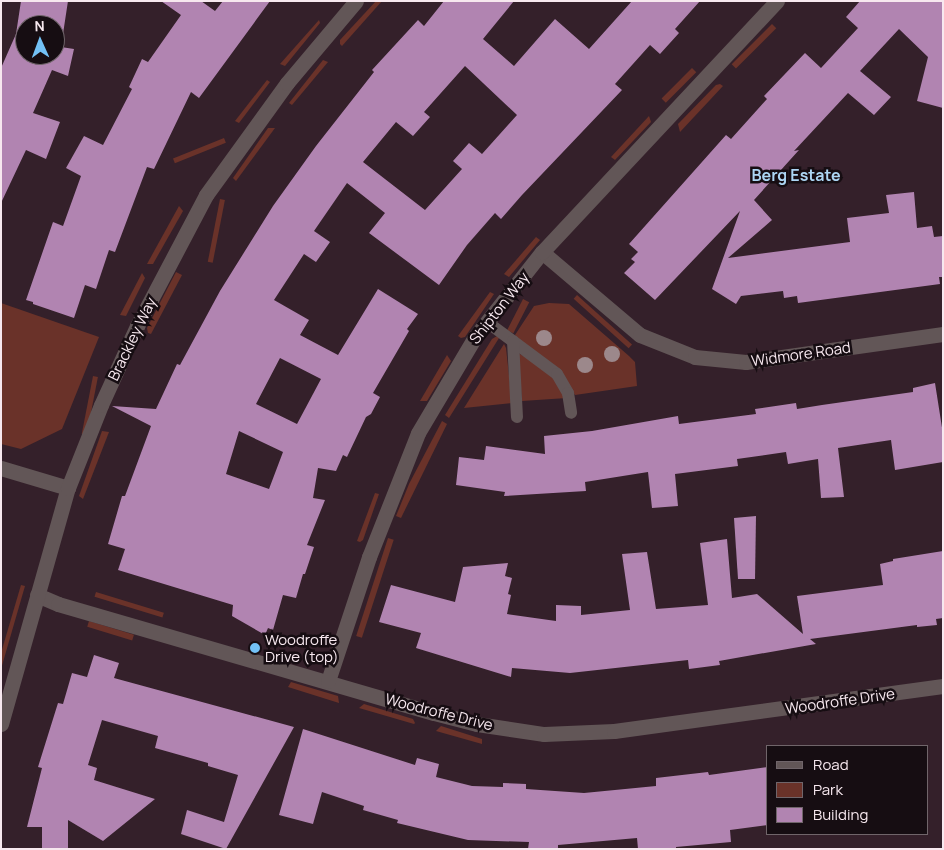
<!DOCTYPE html>
<html>
<head>
<meta charset="utf-8">
<style>
	body { margin:0 }
	#map { position:relative; width:944px; height:850px; overflow:hidden; background:#34202a; font-family:Manrope,sans-serif }
	div>[style] { position:absolute }
	.green>* { inset:0; background:#6a3229; transform-origin:0 0 }
	.building>* { inset:0; background:#b184b1 }
	.service>* { height:12px; margin:-6px; padding:0 6px; transform-origin:6px; border-radius:6px; background:#625657 }
	.minor>* { height:15px; margin:-7.5px; padding:0 7.5px; transform-origin:7.5px; border-radius:7.5px; background:#625657 }
	.trees>* { width:16px; height:16px; margin:-8px; border-radius:50%; background:#9c888b }
	.dots>* { width:14px; height:14px; translate:-50% -50%; box-sizing:border-box; border:2px solid #160d12; border-radius:50% }
	span { translate:-50% -50%; white-space:nowrap; text-align:center; line-height:1.15; -webkit-text-stroke:5px #160d12; paint-order:stroke }
	.street-label { font-size:15px; color:#f7e8ef }
	.poi-label { font-size:15px; color:#f7e8ef }
	.left { translate:0 -50%; text-align:left }
	.neighbourhood-label { font-size:16px; color:#add6f4; font-weight:700 }
	.frame { position:absolute; inset:0; border:2px solid #f7e8ef; pointer-events:none }
	.legend { position:absolute; left:766px; top:745px; width:162px; height:90px; box-sizing:border-box; background:#160d12; border:1px solid #70656a; margin:0; padding:6px 9px; list-style:none; font-size:15px; color:#f7e8ef }
	.legend li { display:flex; align-items:center; gap:10px; height:25px }
	.legend b { width:25px; border:1px solid #70656a }
	.north { position:absolute; left:15px; top:15px; width:50px; height:50px; box-sizing:border-box; background:#160d12; border:1px solid #70656a; border-radius:50%; rotate:358deg; font-size:14px; font-weight:700; line-height:20px; text-align:center; color:#f7e8ef }
	.north::after { content:''; display:block; margin:auto; width:18px; height:22px; background:#73c1f6; clip-path:polygon(50% 0,100% 100%,50% 72%,0 100%) }
</style>
</head>
<body>
<div id="map">
	<div class="green">
		<div style="clip-path:polygon(376px 1px,382px 1px,342px 46px,340px 44px,340px 40px)"></div>
		<div style="clip-path:polygon(319px 20px,320px 23px,285px 66px,280px 64px)"></div>
		<div style="left:772px;top:24px;width:6px;height:57px;rotate:45deg"></div>
		<div style="clip-path:polygon(323px 60px,328px 62px,292px 105px,289px 103px)"></div>
		<div style="left:692px;top:68px;width:6px;height:43px;rotate:45deg"></div>
		<div style="clip-path:polygon(267px 80px,270px 82px,239px 123px,235px 121px)"></div>
		<div style="clip-path:polygon(720px 84px,723px 86px,680px 132px,678px 124px,716px 85px)"></div>
		<div style="clip-path:polygon(649px 116px,651px 122px,615px 160px,611px 157px)"></div>
		<div style="clip-path:polygon(268px 128px,275px 128px,236px 181px,233px 178px)"></div>
		<div style="left:224px;top:138px;width:5px;height:55px;rotate:68deg"></div>
		<div style="left:220px;top:199px;width:5px;height:64px;rotate:11deg"></div>
		<div style="clip-path:polygon(179px 206px,183px 211px,153px 264px,147px 264px)"></div>
		<div style="clip-path:polygon(536px 237px,540px 240px,509px 277px,504px 274px)"></div>
		<div style="clip-path:polygon(176px 272px,182px 275px,151px 334px,148px 333px,147px 328px)"></div>
		<div style="clip-path:polygon(142px 273px,145px 278px,126px 316px,120px 315px)"></div>
		<div style="clip-path:polygon(490px 292px,494px 294px,465px 337px,461px 338px,458px 336px)"></div>
		<div style="left:577px;top:295px;width:74px;height:5px;rotate:42deg"></div>
		<div style="left:523px;top:299px;width:7px;height:35px;rotate:27deg"></div>
		<div style="clip-path:polygon(1px 303px,99px 337px,62px 429px,21px 449px,1px 444px)"></div>
		<div style="clip-path:polygon(549px 303px,569px 304px,629px 356px,635px 362px,637px 386px,575px 395px,552px 363px,529px 349px,515px 335px,534px 306px)"></div>
		<div style="clip-path:polygon(497px 336px,499px 338px,449px 418px,445px 415px,492px 339px)"></div>
		<div style="clip-path:polygon(504px 344px,506px 348px,512px 403px,464px 408px)"></div>
		<div style="clip-path:polygon(518px 353px,544px 367px,561px 384px,567px 398px,522px 401px)"></div>
		<div style="clip-path:polygon(447px 355px,451px 361px,427px 401px,420px 401px)"></div>
		<div style="left:93px;top:376px;width:5px;height:59px;rotate:11deg"></div>
		<div style="clip-path:polygon(442px 421px,447px 424px,401px 518px,396px 516px,409px 484px)"></div>
		<div style="clip-path:polygon(102px 431px,109px 432px,83px 499px,79px 496px)"></div>
		<div style="clip-path:polygon(375px 493px,379px 494px,363px 540px,360px 542px,357px 541px)"></div>
		<div style="left:388px;top:538px;width:6px;height:103px;rotate:18deg"></div>
		<div style="clip-path:polygon(21px 585px,25px 586px,1px 669px,1px 653px)"></div>
		<div style="left:96px;top:592px;width:71px;height:5px;rotate:17deg"></div>
		<div style="left:89px;top:621px;width:47px;height:6px;rotate:17deg"></div>
		<div style="clip-path:polygon(291px 682px,338px 696px,339px 703px,288px 687px)"></div>
		<div style="clip-path:polygon(364px 704px,413px 719px,415px 723px,414px 724px,359px 708px)"></div>
		<div style="clip-path:polygon(441px 726px,482px 739px,482px 744px,436px 731px)"></div>
	</div>
	<div class="building">
		<div style="clip-path:polygon(evenodd,21px 1px,68px 1px,61px 47px,74px 49px,68px 76px,52px 70px,33px 113px,60px 122px,46px 159px,26px 150px,1px 203px,1px 68px,16px 34px,21px 1px,25px 25px,55px 25px,55px 55px,25px 55px,25px 25px)"></div>
		<div style="clip-path:polygon(161px 1px,201px 1px,215px 11px,223px 1px,270px 1px,199px 98px,191px 92px,154px 169px,147px 167px,115px 252px,109px 250px,96px 289px,85px 285px,74px 318px,33px 304px,33px 302px,26px 300px,53px 222px,63px 226px,81px 176px,66px 168px,84px 136px,103px 145px,132px 89px,129px 87px,142px 59px,148px 62px,181px 15px)"></div>
		<div style="clip-path:polygon(evenodd,444px 1px,514px 1px,483px 39px,514px 66px,555px 19px,589px 49px,632px 1px,700px 1px,675px 29px,679px 33px,660px 54px,650px 45px,615px 84px,622px 90px,522px 195px,501px 219px,495px 213px,467px 245px,439px 285px,369px 233px,385px 213px,347px 183px,314px 231px,330px 242px,316px 262px,304px 254px,274px 300px,309px 320px,300px 335px,338px 355px,378px 289px,418px 314px,407px 329px,409px 331px,373px 393px,380px 397px,371px 414px,366px 417px,347px 457px,343px 455px,336px 471px,318px 468px,313px 498px,325px 500px,307px 545px,314px 547px,305px 574px,303px 574px,296px 598px,283px 595px,273px 630px,268px 628px,265px 635px,232px 616px,233px 605px,118px 570px,125px 549px,108px 544px,122px 496px,125px 496px,151px 426px,112px 406px,156px 409px,177px 364px,180px 365px,220px 291px,273px 206px,316px 146px,374px 72px,372px 70px,418px 20px,424px 26px,444px 1px,465px 66px,517px 115px,482px 154px,469px 143px,453px 161px,462px 169px,425px 210px,363px 162px,396px 122px,413px 136px,430px 117px,424px 112px,465px 66px,444px 1px,280px 358px,321px 379px,297px 424px,256px 404px,280px 358px,444px 1px,239px 431px,283px 452px,269px 489px,226px 474px,239px 431px)"></div>
		<div style="clip-path:polygon(860px 1px,943px 1px,943px 108px,917px 101px,928px 57px,899px 29px,860px 71px,891px 97px,874px 115px,848px 93px,794px 151px,799px 150px,754px 200px,772px 220px,728px 258px,850px 242px,847px 218px,889px 213px,886px 195px,914px 192px,917px 228px,932px 226px,934px 237px,943px 236px,943px 277px,939px 277px,940px 284px,798px 303px,797px 296px,784px 298px,783px 291px,741px 296px,736px 304px,712px 289px,740px 211px,655px 300px,624px 273px,635px 262px,631px 259px,638px 252px,629px 244px,726px 135px,731px 139px,767px 99px,764px 96px,805px 53px,821px 68px,858px 28px,846px 17px)"></div>
		<div style="clip-path:polygon(935px 383px,943px 434px,943px 462px,895px 470px,891px 440px,838px 448px,844px 497px,821px 498px,818px 459px,788px 464px,786px 452px,737px 459px,738px 466px,675px 474px,678px 506px,652px 508px,648px 472px,585px 482px,586px 491px,504px 496px,505px 492px,456px 485px,459px 457px,484px 460px,486px 446px,545px 454px,544px 436px,592px 431px,678px 416px,679px 424px,756px 414px,755px 409px,796px 403px,797px 409px,822px 405px,913px 392px,913px 388px)"></div>
		<div style="clip-path:polygon(756px 516px,755px 579px,738px 579px,734px 518px)"></div>
		<div style="clip-path:polygon(727px 539px,732px 598px,757px 594px,803px 634px,797px 596px,883px 585px,880px 564px,893px 561px,893px 559px,943px 551px,943px 618px,936px 619px,937px 625px,917px 627px,917px 625px,810px 639px,816px 644px,719px 661px,720px 665px,689px 669px,688px 660px,570px 673px,512px 668px,511px 677px,416px 648px,421px 633px,379px 622px,391px 585px,455px 602px,463px 567px,508px 563px,505px 576px,512px 578px,508px 594px,511px 595px,507px 614px,556px 621px,556px 605px,581px 606px,581px 615px,630px 610px,622px 554px,647px 552px,656px 609px,708px 605px,700px 543px)"></div>
		<div style="clip-path:polygon(94px 655px,119px 663px,114px 678px,294px 727px,226px 849px,181px 834px,187px 810px,224px 822px,238px 775px,208px 766px,208px 763px,155px 748px,158px 736px,102px 720px,88px 765px,97px 768px,94px 780px,155px 799px,103px 841px,68px 820px,68px 849px,42px 849px,42px 827px,27px 827px,42px 768px,38px 767px,58px 703px,63px 704px,72px 673px,87px 677px)"></div>
		<div style="clip-path:polygon(303px 729px,415px 765px,417px 758px,439px 764px,436px 777px,472px 786px,503px 787px,503px 783px,526px 784px,526px 789px,584px 793px,656px 786px,656px 778px,708px 772px,709px 775px,768px 767px,768px 825px,730px 830px,731px 842px,676px 847px,676px 849px,638px 849px,637px 838px,558px 845px,558px 849px,528px 849px,529px 842px,468px 840px,397px 823px,398px 820px,363px 810px,364px 806px,322px 792px,313px 824px,279px 815px)"></div>
	</div>
	<div class="service">
		<div style="left:487px;top:322px;width:87px;rotate:36.6deg"></div>
		<div style="left:557px;top:374px;width:22px;rotate:60deg"></div>
		<div style="left:568px;top:393px;width:20px;rotate:81deg"></div>
		<div style="left:513px;top:341px;width:76px;rotate:87deg"></div>
	</div>
	<div class="minor">
		<div style="left:542px;top:252px;width:128px;rotate:40.3deg"></div>
		<div style="left:640px;top:335px;width:59px;rotate:21.8deg"></div>
		<div style="left:695px;top:357px;width:51px;rotate:5.6deg"></div>
		<div style="left:746px;top:362px;width:199px;rotate:-8.1deg"></div>
		<div style="left:1px;top:468px;width:70px;rotate:16.6deg"></div>
		<div style="left:37px;top:595px;width:23px;rotate:23deg"></div>
		<div style="left:58px;top:604px;width:391px;rotate:16.2deg"></div>
		<div style="left:434px;top:713px;width:44px;rotate:14.3deg"></div>
		<div style="left:477px;top:724px;width:68px;rotate:8.5deg"></div>
		<div style="left:544px;top:734px;width:70px;rotate:-2.5deg"></div>
		<div style="left:614px;top:731px;width:332px;rotate:-7.8deg"></div>
		<div style="left:328px;top:681px;width:131px;rotate:-71.7deg"></div>
		<div style="left:369px;top:557px;width:133px;rotate:-68.4deg"></div>
		<div style="left:418px;top:433px;width:112px;rotate:-59.3deg"></div>
		<div style="left:475px;top:337px;width:108px;rotate:-51.8deg"></div>
		<div style="left:542px;top:252px;width:344px;rotate:-46.9deg"></div>
		<div style="left:1px;top:724px;width:245px;rotate:-74.2deg"></div>
		<div style="left:68px;top:488px;width:89px;rotate:-68.3deg"></div>
		<div style="left:101px;top:405px;width:87px;rotate:-65.5deg"></div>
		<div style="left:137px;top:326px;width:148px;rotate:-62.2deg"></div>
		<div style="left:206px;top:195px;width:138px;rotate:-54.1deg"></div>
		<div style="left:287px;top:83px;width:107px;rotate:-49.9deg"></div>
	</div>
	<div class="trees">
		<div style="left:544px;top:338px"></div>
		<div style="left:612px;top:354px"></div>
		<div style="left:585px;top:365px"></div>
	</div>
	<div class="dots">
		<div style="left:255px;top:648px;background:#73c1f6"></div>
	</div>
	<div class="street-label">
		<span style="left:499px;top:308px;rotate:-52deg">Shipton Way</span>
		<span style="left:132px;top:339px;rotate:-64deg">Brackley Way</span>
		<span style="left:801px;top:354px;rotate:-8deg">Widmore Road</span>
		<span style="left:840px;top:701px;rotate:-8deg">Woodroffe Drive</span>
		<span style="left:439px;top:712px;rotate:14deg">Woodroffe Drive</span>
	</div>
	<div class="poi-label">
		<span class="left" style="left:265px;top:648px">Woodroffe<br>Drive (top)</span>
	</div>
	<div class="neighbourhood-label">
		<span style="left:796px;top:175px">Berg Estate</span>
	</div>
	<div class="frame"></div>
	<ul class="legend">
	<li><b style="height:6px;background:#625657"></b>Road</li>
	<li><b style="height:14px;background:#6a3229"></b>Park</li>
	<li><b style="height:14px;background:#b184b1"></b>Building</li>
	</ul>
	<div class="north">N</div>
</div>
</body>
</html>
